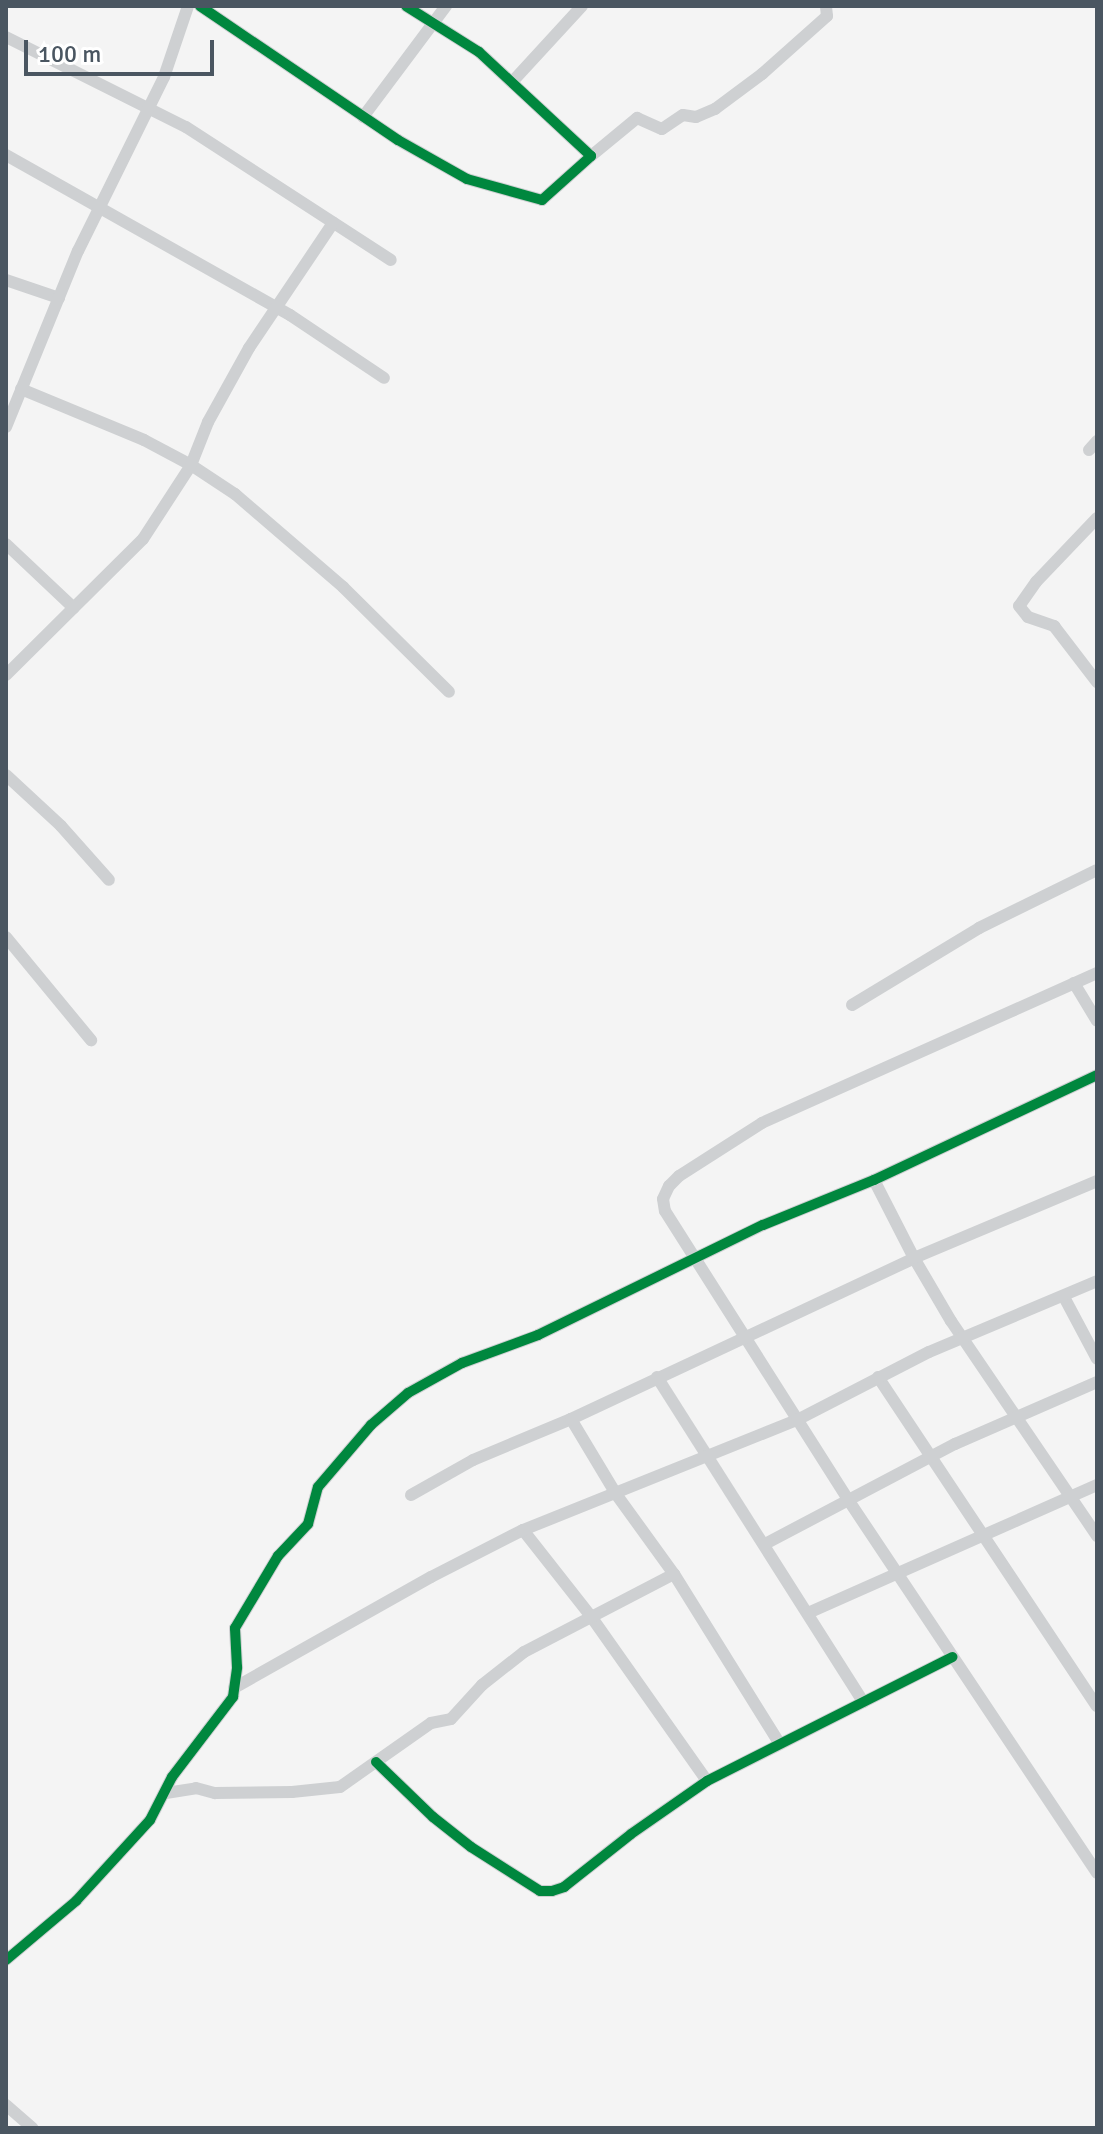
<!DOCTYPE html>
<html>
<head>
<meta charset="utf-8">
<style>
	body { margin:0 }
	#map { position:relative; width:1103px; height:2134px; overflow:hidden; background:#f4f4f4; font-family:Signika,sans-serif }
	div>[style] { position:absolute }
	.minor>* { height:12px; margin:-6px; padding:0 6px; transform-origin:6px; border-radius:6px; background:#ced0d2 }
	.cycleway>* { height:10px; margin:-5px; padding:0 5px; transform-origin:5px; border-radius:5px; background:#00873e }
	span { translate:-50% -50%; white-space:nowrap; text-align:center; line-height:1.15; -webkit-text-stroke:7px #fff; paint-order:stroke }
	.frame { position:absolute; inset:0; border:8px solid #4a5661; pointer-events:none }
	.scale { position:absolute; left:24px; top:40px; width:190px; height:36px; box-sizing:border-box; border:4px solid #4a5661; border-top:0; padding-left:10px; font-size:24px; line-height:28px; white-space:nowrap; color:#4a5661; -webkit-text-stroke:6px #fff; paint-order:stroke }
</style>
</head>
<body>
<div id="map">
	<div class="minor">
		<div style="left:200px;top:6px;width:239px;rotate:34.1deg"></div>
		<div style="left:398px;top:140px;width:79px;rotate:29.5deg"></div>
		<div style="left:467px;top:179px;width:78px;rotate:15.6deg"></div>
		<div style="left:542px;top:200px;width:66px;rotate:-41.9deg"></div>
		<div style="left:591px;top:156px;width:153px;rotate:-137.1deg"></div>
		<div style="left:479px;top:52px;width:86px;rotate:-147.8deg"></div>
		<div style="left:6px;top:37px;width:201px;rotate:26.6deg"></div>
		<div style="left:186px;top:127px;width:244px;rotate:33deg"></div>
		<div style="left:513px;top:81px;width:102px;rotate:-47.4deg"></div>
		<div style="left:363px;top:117px;width:139px;rotate:-53.2deg"></div>
		<div style="left:6px;top:155px;width:326px;rotate:29.4deg"></div>
		<div style="left:290px;top:315px;width:113px;rotate:33.8deg"></div>
		<div style="left:591px;top:156px;width:60px;rotate:-39.6deg"></div>
		<div style="left:637px;top:118px;width:27px;rotate:24deg"></div>
		<div style="left:662px;top:129px;width:25px;rotate:-34deg"></div>
		<div style="left:683px;top:115px;width:13px;rotate:9deg"></div>
		<div style="left:696px;top:117px;width:21px;rotate:-23deg"></div>
		<div style="left:715px;top:109px;width:59px;rotate:-36.7deg"></div>
		<div style="left:762px;top:74px;width:87px;rotate:-41.7deg"></div>
		<div style="left:827px;top:16px;width:10px;rotate:-96deg"></div>
		<div style="left:6px;top:280px;width:56px;rotate:18.8deg"></div>
		<div style="left:21px;top:389px;width:133px;rotate:22.5deg"></div>
		<div style="left:144px;top:440px;width:53px;rotate:28deg"></div>
		<div style="left:191px;top:465px;width:53px;rotate:33.4deg"></div>
		<div style="left:235px;top:494px;width:143px;rotate:40.7deg"></div>
		<div style="left:343px;top:587px;width:149px;rotate:44.7deg"></div>
		<div style="left:6px;top:427px;width:190px;rotate:-67.8deg"></div>
		<div style="left:78px;top:251px;width:194px;rotate:-63.7deg"></div>
		<div style="left:164px;top:77px;width:75px;rotate:-71.3deg"></div>
		<div style="left:1089px;top:450px;width:12px;rotate:-48deg"></div>
		<div style="left:1097px;top:518px;width:88px;rotate:133.6deg"></div>
		<div style="left:1036px;top:582px;width:29px;rotate:125deg"></div>
		<div style="left:1019px;top:606px;width:14px;rotate:51deg"></div>
		<div style="left:1028px;top:617px;width:28px;rotate:19deg"></div>
		<div style="left:1054px;top:626px;width:71px;rotate:52.5deg"></div>
		<div style="left:6px;top:544px;width:93px;rotate:43.3deg"></div>
		<div style="left:6px;top:675px;width:193px;rotate:-44.8deg"></div>
		<div style="left:143px;top:539px;width:88px;rotate:-57deg"></div>
		<div style="left:191px;top:465px;width:46px;rotate:-68.4deg"></div>
		<div style="left:208px;top:422px;width:85px;rotate:-61deg"></div>
		<div style="left:249px;top:348px;width:151px;rotate:-56.1deg"></div>
		<div style="left:6px;top:775px;width:75px;rotate:42.8deg"></div>
		<div style="left:61px;top:826px;width:72px;rotate:48.4deg"></div>
		<div style="left:6px;top:937px;width:134px;rotate:50.5deg"></div>
		<div style="left:1097px;top:973px;width:367px;rotate:155.9deg"></div>
		<div style="left:762px;top:1123px;width:98px;rotate:147.4deg"></div>
		<div style="left:679px;top:1176px;width:14px;rotate:135deg"></div>
		<div style="left:669px;top:1186px;width:14px;rotate:115deg"></div>
		<div style="left:663px;top:1199px;width:12px;rotate:81deg"></div>
		<div style="left:665px;top:1211px;width:343px;rotate:57.6deg"></div>
		<div style="left:849px;top:1501px;width:447px;rotate:56.3deg"></div>
		<div style="left:1074px;top:983px;width:44px;rotate:58.8deg"></div>
		<div style="left:852px;top:1005px;width:149px;rotate:-31.2deg"></div>
		<div style="left:979px;top:928px;width:131px;rotate:-26.2deg"></div>
		<div style="left:874px;top:1180px;width:88px;rotate:62.9deg"></div>
		<div style="left:914px;top:1258px;width:73px;rotate:59.6deg"></div>
		<div style="left:951px;top:1321px;width:260px;rotate:55.8deg"></div>
		<div style="left:1064px;top:1297px;width:70px;rotate:62deg"></div>
		<div style="left:657px;top:1377px;width:385px;rotate:57.6deg"></div>
		<div style="left:878px;top:1377px;width:395px;rotate:56.4deg"></div>
		<div style="left:571px;top:1419px;width:87px;rotate:59deg"></div>
		<div style="left:616px;top:1494px;width:99px;rotate:54.1deg"></div>
		<div style="left:674px;top:1574px;width:200px;rotate:58.1deg"></div>
		<div style="left:411px;top:1495px;width:71px;rotate:-29.4deg"></div>
		<div style="left:473px;top:1460px;width:106px;rotate:-22.7deg"></div>
		<div style="left:571px;top:1419px;width:379px;rotate:-25.1deg"></div>
		<div style="left:914px;top:1258px;width:199px;rotate:-22.8deg"></div>
		<div style="left:523px;top:1530px;width:108px;rotate:51.8deg"></div>
		<div style="left:590px;top:1615px;width:203px;rotate:54.8deg"></div>
		<div style="left:765px;top:1544px;width:215px;rotate:-27.8deg"></div>
		<div style="left:955px;top:1444px;width:155px;rotate:-23.6deg"></div>
		<div style="left:808px;top:1613px;width:316px;rotate:-23.9deg"></div>
		<div style="left:234px;top:1688px;width:226px;rotate:-29.4deg"></div>
		<div style="left:431px;top:1577px;width:103px;rotate:-27.1deg"></div>
		<div style="left:523px;top:1530px;width:295px;rotate:-21.9deg"></div>
		<div style="left:797px;top:1420px;width:148px;rotate:-27.3deg"></div>
		<div style="left:929px;top:1352px;width:182px;rotate:-22.9deg"></div>
		<div style="left:376px;top:1762px;width:79px;rotate:44deg"></div>
		<div style="left:433px;top:1817px;width:48px;rotate:38.3deg"></div>
		<div style="left:471px;top:1847px;width:82px;rotate:32.5deg"></div>
		<div style="left:540px;top:1891px;width:12px"></div>
		<div style="left:552px;top:1891px;width:13px;rotate:-18deg"></div>
		<div style="left:564px;top:1887px;width:85px;rotate:-38.3deg"></div>
		<div style="left:631px;top:1834px;width:93px;rotate:-34.9deg"></div>
		<div style="left:707px;top:1781px;width:275px;rotate:-26.8deg"></div>
		<div style="left:166px;top:1793px;width:30px;rotate:-9deg"></div>
		<div style="left:196px;top:1788px;width:20px;rotate:15deg"></div>
		<div style="left:215px;top:1793px;width:77px;rotate:-0.7deg"></div>
		<div style="left:292px;top:1792px;width:48px;rotate:-5.9deg"></div>
		<div style="left:340px;top:1787px;width:111px;rotate:-35.1deg"></div>
		<div style="left:431px;top:1723px;width:20px;rotate:-11deg"></div>
		<div style="left:451px;top:1719px;width:46px;rotate:-47.6deg"></div>
		<div style="left:482px;top:1685px;width:53px;rotate:-38.2deg"></div>
		<div style="left:524px;top:1652px;width:169px;rotate:-27.5deg"></div>
		<div style="left:6px;top:1960px;width:92px;rotate:-40.1deg"></div>
		<div style="left:76px;top:1901px;width:110px;rotate:-47.6deg"></div>
		<div style="left:150px;top:1820px;width:48px;rotate:-62.9deg"></div>
		<div style="left:172px;top:1777px;width:101px;rotate:-52.7deg"></div>
		<div style="left:233px;top:1697px;width:30px;rotate:-82deg"></div>
		<div style="left:237px;top:1667px;width:39px;rotate:-93deg"></div>
		<div style="left:235px;top:1628px;width:84px;rotate:-59.2deg"></div>
		<div style="left:278px;top:1556px;width:44px;rotate:-46.8deg"></div>
		<div style="left:308px;top:1524px;width:38px;rotate:-75deg"></div>
		<div style="left:318px;top:1487px;width:82px;rotate:-49.5deg"></div>
		<div style="left:371px;top:1425px;width:49px;rotate:-40.9deg"></div>
		<div style="left:408px;top:1393px;width:62px;rotate:-29.1deg"></div>
		<div style="left:462px;top:1363px;width:81px;rotate:-20.2deg"></div>
		<div style="left:538px;top:1335px;width:250px;rotate:-26.1deg"></div>
		<div style="left:763px;top:1225px;width:120px;rotate:-22.1deg"></div>
		<div style="left:874px;top:1180px;width:246px;rotate:-25.2deg"></div>
		<div style="left:6px;top:2105px;width:35px;rotate:41deg"></div>
	</div>
	<div class="cycleway">
		<div style="left:200px;top:6px;width:239px;rotate:34.1deg"></div>
		<div style="left:398px;top:140px;width:79px;rotate:29.5deg"></div>
		<div style="left:467px;top:179px;width:78px;rotate:15.6deg"></div>
		<div style="left:542px;top:200px;width:66px;rotate:-41.9deg"></div>
		<div style="left:591px;top:156px;width:153px;rotate:-137.1deg"></div>
		<div style="left:479px;top:52px;width:86px;rotate:-147.8deg"></div>
		<div style="left:376px;top:1762px;width:79px;rotate:44deg"></div>
		<div style="left:433px;top:1817px;width:48px;rotate:38.3deg"></div>
		<div style="left:471px;top:1847px;width:82px;rotate:32.5deg"></div>
		<div style="left:540px;top:1891px;width:12px"></div>
		<div style="left:552px;top:1891px;width:13px;rotate:-18deg"></div>
		<div style="left:564px;top:1887px;width:85px;rotate:-38.3deg"></div>
		<div style="left:631px;top:1834px;width:93px;rotate:-34.9deg"></div>
		<div style="left:707px;top:1781px;width:275px;rotate:-26.8deg"></div>
		<div style="left:6px;top:1960px;width:92px;rotate:-40.1deg"></div>
		<div style="left:76px;top:1901px;width:110px;rotate:-47.6deg"></div>
		<div style="left:150px;top:1820px;width:48px;rotate:-62.9deg"></div>
		<div style="left:172px;top:1777px;width:101px;rotate:-52.7deg"></div>
		<div style="left:233px;top:1697px;width:30px;rotate:-82deg"></div>
		<div style="left:237px;top:1667px;width:39px;rotate:-93deg"></div>
		<div style="left:235px;top:1628px;width:84px;rotate:-59.2deg"></div>
		<div style="left:278px;top:1556px;width:44px;rotate:-46.8deg"></div>
		<div style="left:308px;top:1524px;width:38px;rotate:-75deg"></div>
		<div style="left:318px;top:1487px;width:82px;rotate:-49.5deg"></div>
		<div style="left:371px;top:1425px;width:49px;rotate:-40.9deg"></div>
		<div style="left:408px;top:1393px;width:62px;rotate:-29.1deg"></div>
		<div style="left:462px;top:1363px;width:81px;rotate:-20.2deg"></div>
		<div style="left:538px;top:1335px;width:250px;rotate:-26.1deg"></div>
		<div style="left:763px;top:1225px;width:120px;rotate:-22.1deg"></div>
		<div style="left:874px;top:1180px;width:246px;rotate:-25.2deg"></div>
	</div>
	<div class="frame"></div>
	<div class="scale">100 m</div>
</div>
</body>
</html>
